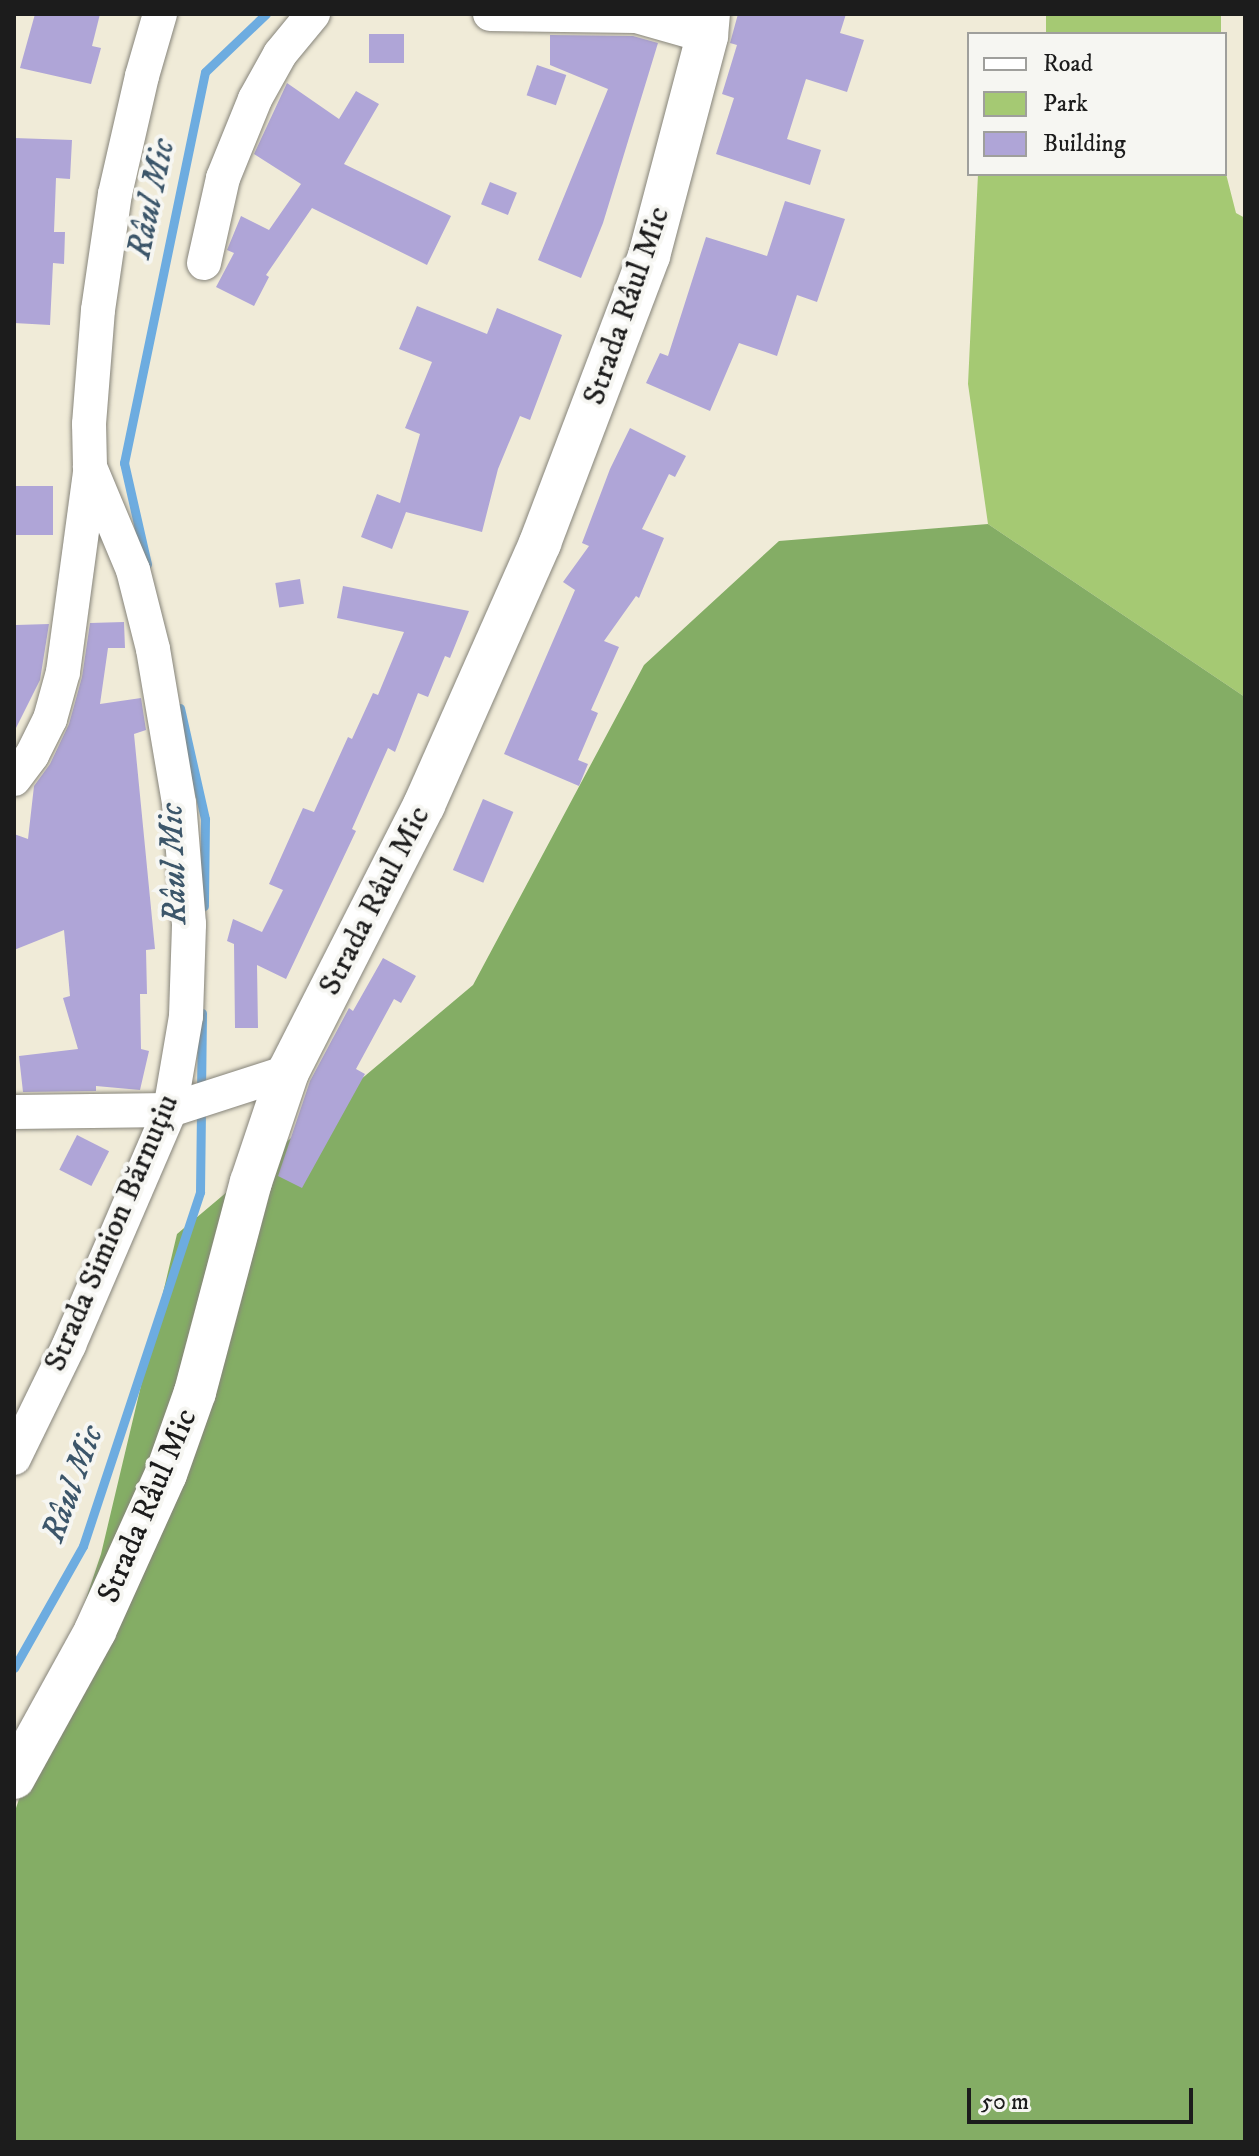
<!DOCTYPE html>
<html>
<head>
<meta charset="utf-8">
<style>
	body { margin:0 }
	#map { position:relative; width:1259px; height:2156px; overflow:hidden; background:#f0ebd8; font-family:"IM FELL DW Pica",serif }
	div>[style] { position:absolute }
	.green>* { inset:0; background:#a5c973; transform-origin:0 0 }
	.forest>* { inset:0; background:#84ad65 }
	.stream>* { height:9px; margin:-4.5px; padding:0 4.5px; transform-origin:4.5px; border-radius:4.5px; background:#6dace0 }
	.building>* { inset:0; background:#afa5d7; transform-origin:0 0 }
	.roads { filter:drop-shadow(0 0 2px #86847a) drop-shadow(0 0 2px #86847a) }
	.minor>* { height:34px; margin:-17px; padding:0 17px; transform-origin:17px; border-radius:17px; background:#fff }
	.tertiary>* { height:42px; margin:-21px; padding:0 21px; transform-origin:21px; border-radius:21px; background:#fff }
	span { translate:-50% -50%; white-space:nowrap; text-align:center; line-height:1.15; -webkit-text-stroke:8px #f6f6f2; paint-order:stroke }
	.street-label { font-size:32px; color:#1c1c1c }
	.water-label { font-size:34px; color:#3c566a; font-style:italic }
	.frame { position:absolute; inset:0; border:16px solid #1c1c1c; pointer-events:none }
	.legend { position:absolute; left:967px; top:32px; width:260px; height:144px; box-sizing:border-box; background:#f6f6f2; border:2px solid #9f9f9c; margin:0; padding:10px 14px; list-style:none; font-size:24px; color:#1c1c1c }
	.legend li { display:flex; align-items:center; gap:16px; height:40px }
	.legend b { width:40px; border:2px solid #9f9f9c }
	.scale { position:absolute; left:967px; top:2088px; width:226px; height:36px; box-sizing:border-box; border:4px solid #1c1c1c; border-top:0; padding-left:10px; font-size:24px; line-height:28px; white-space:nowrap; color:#1c1c1c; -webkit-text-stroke:6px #f6f6f2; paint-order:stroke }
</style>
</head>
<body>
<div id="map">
	<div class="green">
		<div style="left:1046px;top:14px;width:175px;height:23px"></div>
		<div style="clip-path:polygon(1225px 170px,1236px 213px,1245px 218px,1245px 697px,988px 524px,968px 384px,978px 174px,1225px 174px)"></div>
	</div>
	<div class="forest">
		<div style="clip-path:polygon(988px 524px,1245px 697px,1245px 2142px,14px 2142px,14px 1814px,101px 1554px,177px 1234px,473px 985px,644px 665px,779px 541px)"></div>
	</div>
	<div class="stream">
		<div style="left:147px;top:564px;width:104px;rotate:-102.8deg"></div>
		<div style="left:124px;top:463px;width:399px;rotate:-78.3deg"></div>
		<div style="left:205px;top:72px;width:84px;rotate:-43.6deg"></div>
		<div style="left:180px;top:708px;width:114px;rotate:77.3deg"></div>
		<div style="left:205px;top:819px;width:87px;rotate:90.7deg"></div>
		<div style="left:201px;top:1094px;width:81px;rotate:-89.3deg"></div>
		<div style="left:14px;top:1668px;width:140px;rotate:-60.5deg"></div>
		<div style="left:83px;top:1546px;width:373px;rotate:-71.7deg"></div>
		<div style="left:200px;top:1192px;width:83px;rotate:-89.3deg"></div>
	</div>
	<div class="building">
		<div style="clip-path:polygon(35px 14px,100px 14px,92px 46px,101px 48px,91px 84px,20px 68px)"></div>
		<div style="clip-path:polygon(738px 14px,846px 14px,840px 33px,864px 40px,847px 92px,806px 79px,787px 139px,821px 150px,810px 185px,716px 154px,734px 98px,722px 94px,737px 45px,730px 43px)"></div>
		<div style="left:369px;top:34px;width:35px;height:29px"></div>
		<div style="clip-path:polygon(550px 35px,633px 36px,658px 43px,603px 223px,581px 278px,538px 260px,608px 89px,550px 65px)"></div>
		<div style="left:537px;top:65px;width:31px;height:32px;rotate:19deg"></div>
		<div style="clip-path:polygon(287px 83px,339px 119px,356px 91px,379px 104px,344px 164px,451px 216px,427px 265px,312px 208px,266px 275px,269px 277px,254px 306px,216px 287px,234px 253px,227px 250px,241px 216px,269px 230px,301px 184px,254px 154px)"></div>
		<div style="clip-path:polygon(14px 138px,72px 140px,70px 179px,56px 178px,54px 232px,65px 232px,64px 264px,53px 263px,50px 325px,14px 323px)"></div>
		<div style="left:490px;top:182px;width:29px;height:24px;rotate:22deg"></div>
		<div style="clip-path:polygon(785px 201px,845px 219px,817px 302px,797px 295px,777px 356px,739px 343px,710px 411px,646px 383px,660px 353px,668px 356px,706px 237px,767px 256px)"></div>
		<div style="clip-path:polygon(417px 306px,487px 334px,497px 308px,562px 335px,530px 420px,520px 416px,498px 469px,482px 532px,406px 512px,392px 549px,361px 537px,377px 494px,400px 503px,420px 434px,405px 428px,432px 362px,399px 349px)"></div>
		<div style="clip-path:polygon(630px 428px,686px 456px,675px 477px,669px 474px,642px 529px,664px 538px,639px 598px,636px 596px,604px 641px,619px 647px,591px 710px,598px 713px,578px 760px,588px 764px,579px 786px,504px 754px,575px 590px,563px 582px,589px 546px,582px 543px,610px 469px)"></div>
		<div style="left:53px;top:486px;width:49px;height:38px;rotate:90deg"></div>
		<div style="left:300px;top:579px;width:25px;height:25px;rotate:81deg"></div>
		<div style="clip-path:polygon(343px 586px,469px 611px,450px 658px,445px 656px,428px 697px,418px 693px,395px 752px,388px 748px,352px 829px,356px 831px,286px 979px,257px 965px,258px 1028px,235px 1028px,234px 944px,227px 941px,233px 919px,262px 932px,283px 890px,269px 884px,303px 808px,314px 812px,348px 737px,352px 739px,373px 693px,378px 695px,404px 632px,337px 618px)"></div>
		<div style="clip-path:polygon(124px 622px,125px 648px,108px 648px,100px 704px,141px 698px,146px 730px,134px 734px,155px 949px,146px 950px,147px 994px,140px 994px,141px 1049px,149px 1051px,140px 1090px,96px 1086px,96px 1091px,23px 1092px,19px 1056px,78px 1049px,63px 998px,70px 996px,64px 930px,14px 950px,14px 834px,28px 839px,34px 786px,50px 764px,69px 724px,82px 677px,90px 623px)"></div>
		<div style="clip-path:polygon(49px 624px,40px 680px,14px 732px,16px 625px)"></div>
		<div style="left:483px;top:799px;width:33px;height:77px;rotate:23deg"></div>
		<div style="clip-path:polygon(383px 958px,416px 976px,401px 1003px,394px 999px,356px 1069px,365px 1074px,302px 1188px,278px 1176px,310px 1081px,349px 1008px,353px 1011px)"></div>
		<div style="left:77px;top:1135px;width:36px;height:39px;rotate:27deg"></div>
	</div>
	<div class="roads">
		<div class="minor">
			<div style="left:490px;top:14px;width:146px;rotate:0.8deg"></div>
			<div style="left:636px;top:16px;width:74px;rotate:15.7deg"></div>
			<div style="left:204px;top:263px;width:87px;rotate:-77.4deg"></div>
			<div style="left:223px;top:178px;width:85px;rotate:-67.9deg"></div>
			<div style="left:255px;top:99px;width:51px;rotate:-60.9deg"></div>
			<div style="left:280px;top:54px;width:52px;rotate:-50.5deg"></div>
			<div style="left:14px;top:779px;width:30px;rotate:-53deg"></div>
			<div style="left:32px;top:755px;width:40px;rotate:-63.4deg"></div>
			<div style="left:50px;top:719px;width:49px;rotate:-74.5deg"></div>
			<div style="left:63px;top:672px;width:203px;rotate:-82.3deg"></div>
			<div style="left:14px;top:1112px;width:156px;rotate:-0.7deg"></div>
			<div style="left:170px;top:1110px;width:124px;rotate:-17.9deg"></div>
			<div style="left:14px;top:1458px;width:126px;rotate:-64deg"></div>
			<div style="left:69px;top:1345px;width:256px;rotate:-66.7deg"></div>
			<div style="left:170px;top:1110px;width:95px;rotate:-80.3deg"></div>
			<div style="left:186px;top:1016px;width:92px;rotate:-88.1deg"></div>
			<div style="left:189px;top:924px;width:121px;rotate:-94.7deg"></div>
			<div style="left:179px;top:803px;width:156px;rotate:-99.6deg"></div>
			<div style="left:153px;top:649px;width:81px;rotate:-104.2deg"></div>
			<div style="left:133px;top:570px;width:112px;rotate:-112.7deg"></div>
			<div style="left:90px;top:467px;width:43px;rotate:-91.3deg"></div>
			<div style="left:89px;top:424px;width:114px;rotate:-85.5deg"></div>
			<div style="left:98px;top:310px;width:117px;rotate:-81.7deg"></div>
			<div style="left:115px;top:194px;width:121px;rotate:-77.1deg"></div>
			<div style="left:142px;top:76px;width:65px;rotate:-73.8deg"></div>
		</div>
		<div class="tertiary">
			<div style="left:14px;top:1778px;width:168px;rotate:-61.1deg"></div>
			<div style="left:95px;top:1631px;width:172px;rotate:-65.7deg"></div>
			<div style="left:166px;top:1474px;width:87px;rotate:-70.5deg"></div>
			<div style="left:195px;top:1392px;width:217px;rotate:-75.1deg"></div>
			<div style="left:251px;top:1182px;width:116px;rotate:-71.4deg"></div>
			<div style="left:288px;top:1072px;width:300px;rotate:-63deg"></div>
			<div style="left:424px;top:805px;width:287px;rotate:-66.1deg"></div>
			<div style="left:540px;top:543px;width:307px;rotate:-69.2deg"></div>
			<div style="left:649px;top:256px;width:228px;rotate:-75.2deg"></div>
			<div style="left:707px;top:36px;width:22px;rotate:-85deg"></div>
		</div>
	</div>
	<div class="street-label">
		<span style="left:627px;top:306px;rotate:-71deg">Strada Râul Mic</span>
		<span style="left:375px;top:901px;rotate:-63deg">Strada Râul Mic</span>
		<span style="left:112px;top:1233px;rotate:-67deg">Strada Simion Bărnuțiu</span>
		<span style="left:148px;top:1506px;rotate:-67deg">Strada Râul Mic</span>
	</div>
	<div class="water-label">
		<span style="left:152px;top:199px;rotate:-78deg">Râul Mic</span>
		<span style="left:174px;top:864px;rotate:-92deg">Râul Mic</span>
		<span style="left:73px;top:1484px;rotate:-70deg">Râul Mic</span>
	</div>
	<div class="frame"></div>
	<ul class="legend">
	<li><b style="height:10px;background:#fff"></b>Road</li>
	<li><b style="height:22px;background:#a5c973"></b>Park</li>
	<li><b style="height:22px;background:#afa5d7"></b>Building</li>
	</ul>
	<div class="scale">50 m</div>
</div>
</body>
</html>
